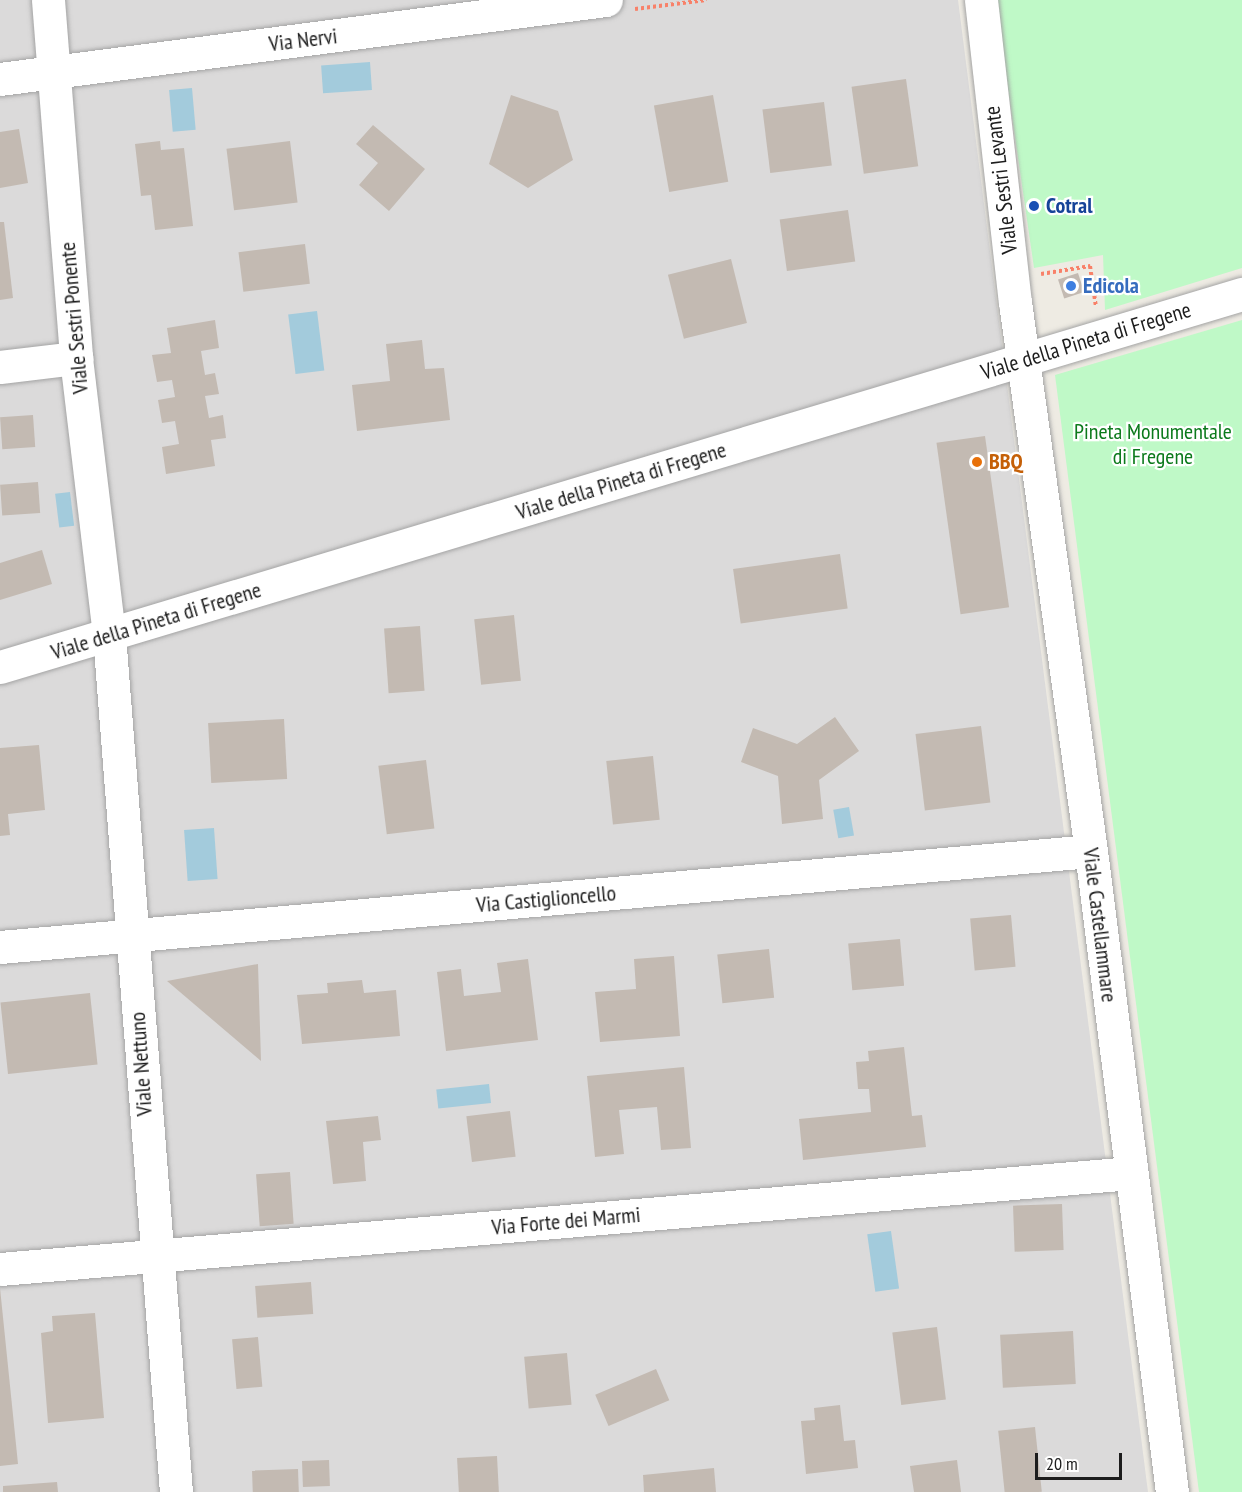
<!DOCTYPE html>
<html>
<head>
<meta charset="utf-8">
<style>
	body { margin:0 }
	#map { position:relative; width:1242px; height:1492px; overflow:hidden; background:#eeebe3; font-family:"PT Sans Narrow",sans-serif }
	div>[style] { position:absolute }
	.residential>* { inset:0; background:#dbdada }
	.park>* { inset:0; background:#bff9c7 }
	.water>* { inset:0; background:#a3cbdc; transform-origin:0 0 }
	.building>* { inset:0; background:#c3bab2; transform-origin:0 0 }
	.path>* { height:4px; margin-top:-2px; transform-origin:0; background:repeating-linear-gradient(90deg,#f88169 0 3px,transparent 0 6px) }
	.roads { filter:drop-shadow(0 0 2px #a4a4a4) drop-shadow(0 0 2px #a4a4a4) }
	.minor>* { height:33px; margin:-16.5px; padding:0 16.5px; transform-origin:16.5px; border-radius:16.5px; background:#fff }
	.dots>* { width:16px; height:16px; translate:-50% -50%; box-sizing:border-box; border:3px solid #fff; border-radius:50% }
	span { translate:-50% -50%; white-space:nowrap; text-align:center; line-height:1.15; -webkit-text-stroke:4.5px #fff; paint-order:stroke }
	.street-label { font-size:22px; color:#1d1d1d }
	.transit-label { font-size:22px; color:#164399; font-weight:700 }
	.left { translate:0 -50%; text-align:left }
	.shop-label { font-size:22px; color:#366cbe; font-weight:700 }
	.park-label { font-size:22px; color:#0c7a1c }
	.food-label { font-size:22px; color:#c56008; font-weight:700 }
	.scale { position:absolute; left:1035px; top:1453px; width:87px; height:27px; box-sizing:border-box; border:3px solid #1d1d1d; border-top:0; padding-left:8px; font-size:18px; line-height:21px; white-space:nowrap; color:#1d1d1d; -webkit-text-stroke:4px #fff; paint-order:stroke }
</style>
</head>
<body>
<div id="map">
	<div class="residential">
		<div style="clip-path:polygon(0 0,958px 0,1148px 1492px,0 1492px)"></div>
	</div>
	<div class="park">
		<div style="clip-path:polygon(995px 0,1242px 0,1242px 268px,1105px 310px,1103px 255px,1034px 268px)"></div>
		<div style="clip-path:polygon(1242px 320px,1242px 1492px,1199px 1492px,1055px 375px)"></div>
	</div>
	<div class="water">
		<div style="left:370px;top:62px;width:28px;height:49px;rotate:86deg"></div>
		<div style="left:192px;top:88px;width:42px;height:23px;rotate:85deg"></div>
		<div style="left:317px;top:311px;width:60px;height:29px;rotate:83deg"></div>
		<div style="left:70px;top:492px;width:34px;height:15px;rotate:83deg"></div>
		<div style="left:849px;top:807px;width:29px;height:16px;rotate:80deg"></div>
		<div style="left:214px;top:828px;width:51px;height:30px;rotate:86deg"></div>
		<div style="left:489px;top:1084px;width:19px;height:53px;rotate:84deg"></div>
		<div style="left:891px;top:1231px;width:58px;height:24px;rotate:82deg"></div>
	</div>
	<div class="building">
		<div style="left:906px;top:79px;width:88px;height:55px;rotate:82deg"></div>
		<div style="clip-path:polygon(511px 95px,558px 111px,573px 160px,528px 188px,489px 164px)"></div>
		<div style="left:713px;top:95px;width:88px;height:60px;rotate:80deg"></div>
		<div style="left:824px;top:102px;width:64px;height:62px;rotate:83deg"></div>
		<div style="clip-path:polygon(373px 125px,425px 169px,389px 211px,359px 185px,378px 163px,356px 144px)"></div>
		<div style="clip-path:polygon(19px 129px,28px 183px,0 188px,0 132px)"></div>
		<div style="clip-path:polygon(160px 141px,161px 150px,184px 148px,193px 226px,155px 230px,151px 195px,141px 196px,135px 144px)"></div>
		<div style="left:290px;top:141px;width:62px;height:64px;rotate:83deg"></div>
		<div style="left:848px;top:210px;width:52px;height:69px;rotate:82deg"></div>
		<div style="clip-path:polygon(0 222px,4px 222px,13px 298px,0 300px)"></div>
		<div style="left:305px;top:244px;width:40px;height:67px;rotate:83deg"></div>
		<div style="left:731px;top:259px;width:66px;height:65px;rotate:76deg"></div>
		<div style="left:1078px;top:273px;width:20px;height:21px;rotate:72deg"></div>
		<div style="clip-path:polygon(215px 320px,219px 348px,201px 351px,205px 375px,215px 373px,219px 394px,205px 396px,209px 418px,223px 415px,226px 438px,211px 440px,215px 466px,166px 474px,162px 447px,179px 444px,175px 421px,162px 423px,158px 400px,175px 397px,172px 380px,157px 382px,152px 355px,171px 353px,167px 328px)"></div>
		<div style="clip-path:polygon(422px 340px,425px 369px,444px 368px,450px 420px,357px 431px,352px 385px,390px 381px,386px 344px)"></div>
		<div style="left:33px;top:415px;width:32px;height:33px;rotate:86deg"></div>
		<div style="left:985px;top:436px;width:173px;height:49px;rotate:82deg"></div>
		<div style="left:38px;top:482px;width:31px;height:38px;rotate:86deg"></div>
		<div style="clip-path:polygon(42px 550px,52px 584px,0 600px,0 563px)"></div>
		<div style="left:840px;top:554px;width:55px;height:108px;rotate:82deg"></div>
		<div style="left:514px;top:615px;width:66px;height:40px;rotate:84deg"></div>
		<div style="left:420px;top:626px;width:65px;height:36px;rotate:86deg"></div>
		<div style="clip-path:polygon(835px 717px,859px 751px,819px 780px,823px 819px,782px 824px,778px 776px,741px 762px,753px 728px,797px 744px)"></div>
		<div style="left:284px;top:719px;width:60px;height:76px;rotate:87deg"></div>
		<div style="left:981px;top:726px;width:77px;height:66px;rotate:83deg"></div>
		<div style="clip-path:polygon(39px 745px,45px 810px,8px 814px,10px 835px,0 836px,0 748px)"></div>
		<div style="left:653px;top:756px;width:64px;height:47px;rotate:84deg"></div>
		<div style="left:426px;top:760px;width:69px;height:48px;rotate:83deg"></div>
		<div style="left:1011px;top:915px;width:52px;height:41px;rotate:85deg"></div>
		<div style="left:900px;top:939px;width:47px;height:52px;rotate:85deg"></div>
		<div style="left:769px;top:949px;width:49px;height:52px;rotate:84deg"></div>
		<div style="clip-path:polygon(674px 956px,680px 1036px,600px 1042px,595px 992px,636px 989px,634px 959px)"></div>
		<div style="clip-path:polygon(528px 959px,538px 1040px,446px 1051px,437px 972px,461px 969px,464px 996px,501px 992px,497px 963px)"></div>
		<div style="clip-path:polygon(258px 964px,261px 1061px,167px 981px)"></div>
		<div style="clip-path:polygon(362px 980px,364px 993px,396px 990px,400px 1036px,302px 1044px,297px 995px,328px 993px,327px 983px)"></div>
		<div style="left:90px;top:993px;width:72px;height:90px;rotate:84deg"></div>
		<div style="clip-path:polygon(904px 1047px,912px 1116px,922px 1115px,926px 1147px,803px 1160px,799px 1119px,871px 1112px,869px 1089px,858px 1089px,856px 1062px,869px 1061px,868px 1051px)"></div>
		<div style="clip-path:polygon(684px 1067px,691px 1148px,661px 1150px,657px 1107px,619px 1110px,624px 1154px,595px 1157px,587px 1076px)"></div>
		<div style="left:510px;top:1111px;width:46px;height:44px;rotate:83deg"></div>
		<div style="clip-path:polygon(378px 1116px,381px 1140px,363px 1142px,366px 1181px,333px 1184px,326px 1121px)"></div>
		<div style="left:290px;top:1172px;width:52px;height:34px;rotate:86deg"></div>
		<div style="left:1062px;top:1204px;width:46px;height:49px;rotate:88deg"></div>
		<div style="left:311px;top:1282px;width:32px;height:56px;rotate:86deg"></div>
		<div style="clip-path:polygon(0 1288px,18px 1464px,0 1466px)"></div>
		<div style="clip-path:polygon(95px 1313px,104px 1418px,48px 1423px,41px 1333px,53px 1331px,52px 1316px)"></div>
		<div style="left:937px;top:1327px;width:73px;height:45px;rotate:83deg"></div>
		<div style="left:1073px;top:1331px;width:53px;height:73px;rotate:87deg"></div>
		<div style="left:258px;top:1337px;width:50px;height:26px;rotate:85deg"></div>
		<div style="left:567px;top:1353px;width:52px;height:43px;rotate:85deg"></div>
		<div style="left:656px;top:1369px;width:34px;height:66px;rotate:67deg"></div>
		<div style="clip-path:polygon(840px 1405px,844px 1441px,855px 1440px,858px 1468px,806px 1474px,801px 1421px,815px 1420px,814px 1408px)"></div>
		<div style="left:1035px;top:1427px;width:65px;height:37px;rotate:84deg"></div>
		<div style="left:497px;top:1456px;width:36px;height:40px;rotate:87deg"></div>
		<div style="left:329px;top:1460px;width:26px;height:27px;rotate:88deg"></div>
		<div style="clip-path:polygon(957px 1460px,961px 1492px,914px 1492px,910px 1466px)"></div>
		<div style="clip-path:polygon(714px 1468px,716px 1492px,644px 1492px,643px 1475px)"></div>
		<div style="left:298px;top:1469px;width:23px;height:46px;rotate:88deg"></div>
		<div style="clip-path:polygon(57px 1482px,58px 1492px,3px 1492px,3px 1486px)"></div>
	</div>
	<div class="path">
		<div style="left:635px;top:9px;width:72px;rotate:-7.2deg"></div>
		<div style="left:1041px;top:274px;width:50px;rotate:-9.3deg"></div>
		<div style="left:1090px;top:266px;width:41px;rotate:81.7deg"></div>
	</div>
	<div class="roads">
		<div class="minor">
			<div style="left:48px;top:0;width:359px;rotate:85.5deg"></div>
			<div style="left:76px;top:358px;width:279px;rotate:83.2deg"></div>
			<div style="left:109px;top:635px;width:860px;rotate:85.53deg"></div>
			<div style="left:981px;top:0;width:304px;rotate:83.6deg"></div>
			<div style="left:1015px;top:302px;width:554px;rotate:82.12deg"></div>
			<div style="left:1091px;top:851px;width:646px;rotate:82.8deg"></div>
			<div style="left:0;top:79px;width:611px;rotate:-7.43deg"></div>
			<div style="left:0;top:367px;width:77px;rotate:-6.8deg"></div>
			<div style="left:0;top:667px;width:1297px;rotate:-16.72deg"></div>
			<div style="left:0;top:947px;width:1095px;rotate:-5.03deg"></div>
			<div style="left:0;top:1269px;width:1135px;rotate:-4.85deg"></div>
		</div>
	</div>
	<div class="dots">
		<div style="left:1034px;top:206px;background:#1a4fb4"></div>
		<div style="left:1071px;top:286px;background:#3f7fe0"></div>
		<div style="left:977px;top:462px;background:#e8710a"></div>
	</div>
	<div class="street-label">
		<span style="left:303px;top:40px;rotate:-7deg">Via Nervi</span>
		<span style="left:1001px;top:180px;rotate:-97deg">Viale Sestri Levante</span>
		<span style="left:74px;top:318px;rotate:-95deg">Viale Sestri Ponente</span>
		<span style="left:1086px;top:341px;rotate:-17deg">Viale della Pineta di Fregene</span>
		<span style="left:621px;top:481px;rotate:-17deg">Viale della Pineta di Fregene</span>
		<span style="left:156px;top:621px;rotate:-17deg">Viale della Pineta di Fregene</span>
		<span style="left:546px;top:899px;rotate:-5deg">Via Castiglioncello</span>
		<span style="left:1100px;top:925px;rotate:83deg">Viale Castellammare</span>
		<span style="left:141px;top:1064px;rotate:-94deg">Viale Nettuno</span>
		<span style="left:566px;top:1221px;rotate:-5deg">Via Forte dei Marmi</span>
	</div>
	<div class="transit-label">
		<span class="left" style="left:1046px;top:206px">Cotral</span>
	</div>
	<div class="shop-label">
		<span class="left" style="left:1083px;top:286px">Edicola</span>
	</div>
	<div class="park-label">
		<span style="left:1153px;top:444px">Pineta Monumentale<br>di Fregene</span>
	</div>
	<div class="food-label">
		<span class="left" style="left:989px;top:462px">BBQ</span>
	</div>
	<div class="scale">20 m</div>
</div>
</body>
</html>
